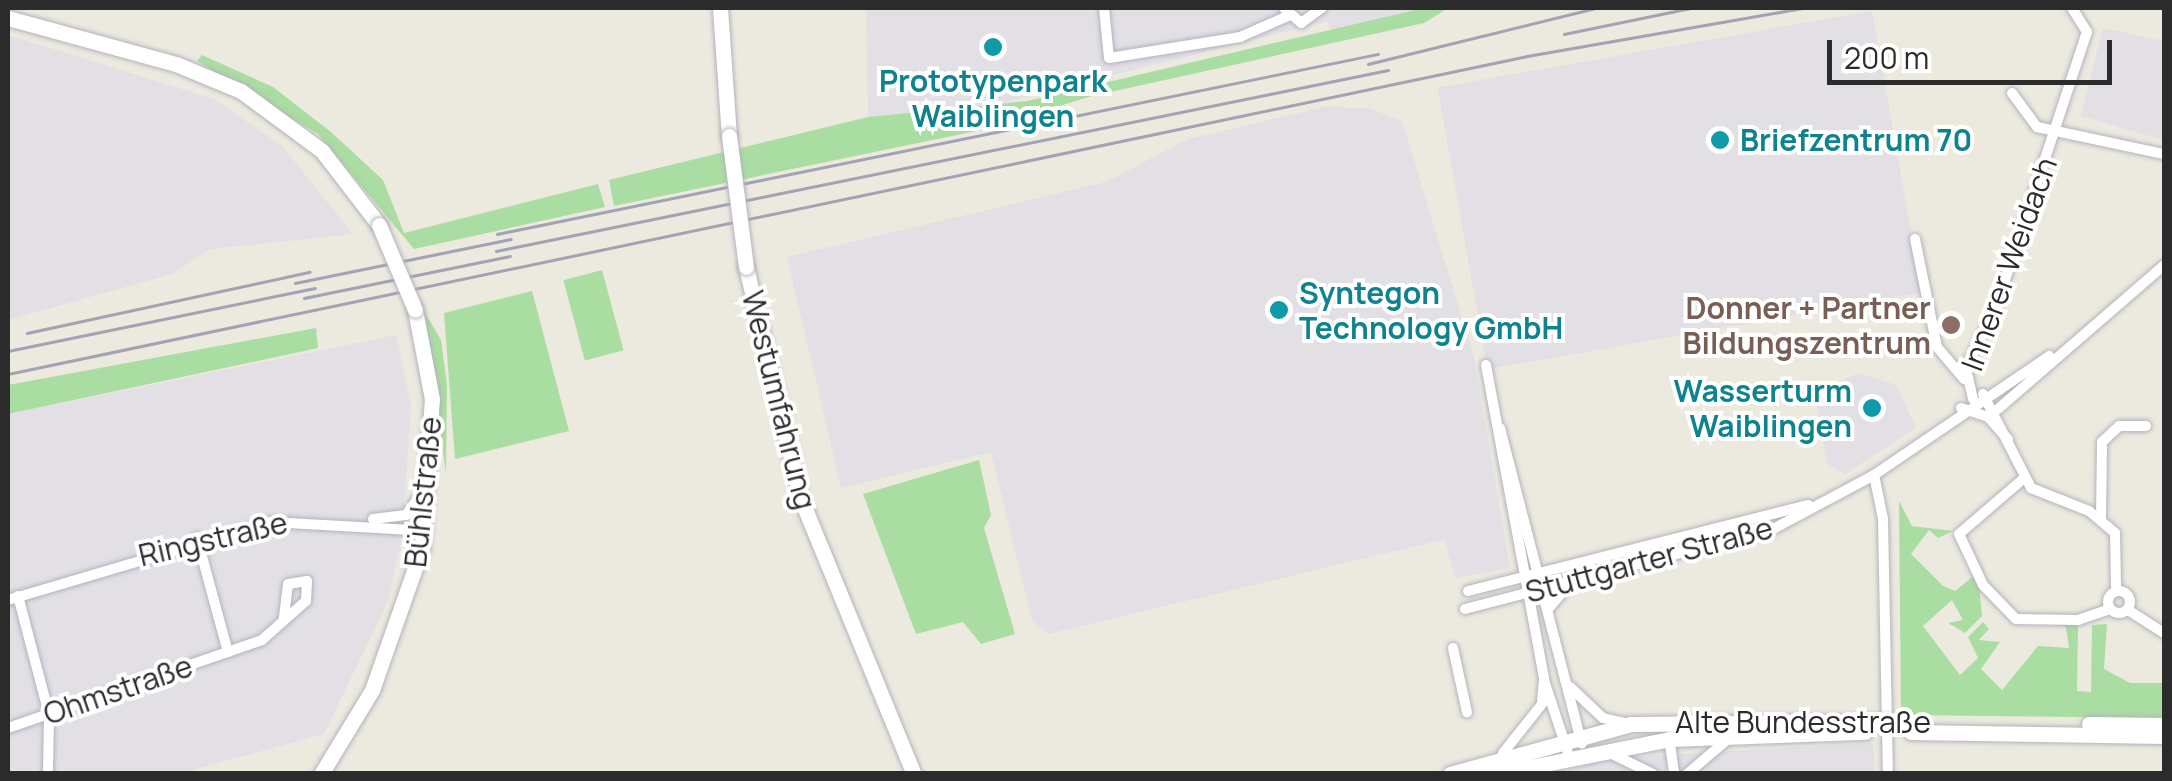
<!DOCTYPE html>
<html>
<head>
<meta charset="utf-8">
<style>
	body { margin:0 }
	#map { position:relative; width:2172px; height:781px; overflow:hidden; background:#ece9df; font-family:Manrope,sans-serif }
	div>[style] { position:absolute }
	.industrial>* { inset:0; background:#e2dfe5; transform-origin:0 0 }
	.green>* { inset:0; background:#aadda1; transform-origin:0 0 }
	.roads { filter:drop-shadow(0 0 2px #b3b3bd) drop-shadow(0 0 2px #b3b3bd) }
	.minor>* { height:10px; margin:-5px; padding:0 5px; transform-origin:5px; border-radius:5px; background:#fff }
	.minor>.ring { margin:-5px; padding:0; box-sizing:content-box; background:none; border:10px solid #fff; border-radius:50% }
	.secondary>* { height:15px; margin:-7.5px; padding:0 7.5px; transform-origin:7.5px; border-radius:7.5px; background:#fff }
	.rail>* { height:2.5px; margin:-1.25px; padding:0 1.25px; transform-origin:1.25px; border-radius:1.25px; background:#a3a2b4 }
	.bridges { filter:drop-shadow(0 0 2px #b3b3bd) drop-shadow(0 0 2px #b3b3bd) }
	.secondary-bridge>* { height:15px; margin:-7.5px; padding:0 7.5px; transform-origin:7.5px; border-radius:7.5px; background:#fff }
	.dots>* { width:28px; height:28px; translate:-50% -50%; box-sizing:border-box; border:5px solid #fff; border-radius:50% }
	span { translate:-50% -50%; white-space:nowrap; text-align:center; line-height:1.15; -webkit-text-stroke:8px #fff; paint-order:stroke }
	.culture-label { font-size:30px; color:#0d838f; font-weight:700 }
	.left { translate:0 -50%; text-align:left }
	.right { translate:-100% -50%; text-align:right }
	.street-label { font-size:30px; color:#2b2b2b }
	.education-label { font-size:30px; color:#785e54; font-weight:700 }
	.frame { position:absolute; inset:0; border:10px solid #2b2b2b; pointer-events:none }
	.scale { position:absolute; left:1827px; top:40px; width:285px; height:45px; box-sizing:border-box; border:5px solid #2b2b2b; border-top:0; padding-left:12px; font-size:30px; line-height:35px; white-space:nowrap; color:#2b2b2b; -webkit-text-stroke:8px #fff; paint-order:stroke }
</style>
</head>
<body>
<div id="map">
	<div class="industrial">
		<div style="clip-path:polygon(866px 8px,1424px 8px,1375px 26px,1332px 32px,1328px 21px,1006px 102px,868px 117px)"></div>
		<div style="left:1872px;top:11px;width:286px;height:441px;rotate:80deg"></div>
		<div style="clip-path:polygon(2103px 28px,2164px 41px,2163px 140px,2081px 116px)"></div>
		<div style="clip-path:polygon(8px 35px,214px 99px,282px 146px,353px 234px,210px 249px,172px 274px,8px 320px)"></div>
		<div style="clip-path:polygon(1325px 107px,1369px 108px,1402px 121px,1474px 358px,1510px 568px,1455px 578px,1445px 539px,1048px 634px,1032px 621px,991px 452px,841px 488px,787px 257px,1106px 182px,1188px 139px)"></div>
		<div style="clip-path:polygon(396px 335px,411px 404px,402px 537px,388px 601px,324px 734px,181px 773px,8px 773px,8px 414px)"></div>
		<div style="clip-path:polygon(1859px 373px,1896px 385px,1916px 428px,1845px 474px,1827px 464px,1815px 392px)"></div>
		<div style="clip-path:polygon(1873px 743px,1875px 773px,1557px 774px,1607px 758px)"></div>
	</div>
	<div class="green">
		<div style="clip-path:polygon(1424px 8px,1448px 8px,1424px 23px,1092px 96px,981px 130px,614px 206px,609px 180px,868px 117px,1027px 101px)"></div>
		<div style="clip-path:polygon(202px 55px,273px 87px,331px 132px,383px 180px,404px 233px,598px 184px,605px 207px,414px 249px,318px 134px,197px 61px)"></div>
		<div style="left:602px;top:270px;width:83px;height:40px;rotate:75deg"></div>
		<div style="clip-path:polygon(532px 291px,569px 431px,455px 459px,444px 313px)"></div>
		<div style="clip-path:polygon(424px 311px,441px 340px,447px 384px,446px 474px)"></div>
		<div style="clip-path:polygon(316px 328px,318px 348px,8px 414px,8px 385px)"></div>
		<div style="clip-path:polygon(979px 460px,991px 515px,984px 528px,1015px 634px,981px 644px,963px 622px,916px 634px,863px 494px)"></div>
		<div style="clip-path:polygon(1899px 501px,1912px 526px,1953px 531px,1938px 538px,1929px 530px,1911px 554px,1943px 586px,1955px 591px,1976px 574px,1967px 561px,1978px 572px,1982px 616px,1965px 633px,1948px 623px,1963px 620px,1952px 600px,1923px 626px,1960px 675px,1978px 658px,1968px 637px,1983px 622px,1989px 629px,1979px 640px,2000px 642px,1981px 669px,2002px 690px,2038px 646px,2069px 648px,2066px 627px,2051px 624px,2078px 625px,2077px 691px,2091px 692px,2092px 625px,2107px 624px,2104px 669px,2130px 683px,2164px 683px,2164px 718px,1901px 715px)"></div>
	</div>
	<div class="roads">
		<div class="minor">
			<div style="left:1104px;top:8px;width:50px;rotate:84.3deg"></div>
			<div style="left:1109px;top:58px;width:133px;rotate:-9.1deg"></div>
			<div style="left:1240px;top:37px;width:52px;rotate:-23.6deg"></div>
			<div style="left:1284px;top:8px;width:23px;rotate:41deg"></div>
			<div style="left:1301px;top:23px;width:26px;rotate:-36deg"></div>
			<div style="left:2012px;top:93px;width:42px;rotate:53.7deg"></div>
			<div style="left:2037px;top:127px;width:130px;rotate:12deg"></div>
			<div style="left:1915px;top:239px;width:110px;rotate:78.5deg"></div>
			<div style="left:1937px;top:347px;width:42px;rotate:49.8deg"></div>
			<div style="left:1486px;top:365px;width:319px;rotate:79.5deg"></div>
			<div style="left:1544px;top:679px;width:25px;rotate:95deg"></div>
			<div style="left:1542px;top:704px;width:63px;rotate:128.5deg"></div>
			<div style="left:1983px;top:394px;width:106px;rotate:62.9deg"></div>
			<div style="left:2031px;top:488px;width:62px;rotate:21.6deg"></div>
			<div style="left:2089px;top:511px;width:34px;rotate:40deg"></div>
			<div style="left:2115px;top:533px;width:53px;rotate:88.9deg"></div>
			<div style="left:1973px;top:399px;width:32px;rotate:-103deg"></div>
			<div style="left:1966px;top:368px;width:68px;rotate:-63.8deg"></div>
			<div style="left:1996px;top:307px;width:290px;rotate:-71.7deg"></div>
			<div style="left:2087px;top:32px;width:28px;rotate:-122deg"></div>
			<div style="left:1961px;top:408px;width:28px;rotate:18deg"></div>
			<div style="left:1988px;top:417px;width:30px;rotate:48deg"></div>
			<div style="left:1998px;top:409px;width:220px;rotate:-40.9deg"></div>
			<div style="left:1500px;top:428px;width:326px;rotate:75.5deg"></div>
			<div style="left:1874px;top:475px;width:45px;rotate:78.4deg"></div>
			<div style="left:1883px;top:519px;width:255px;rotate:88.9deg"></div>
			<div style="left:2023px;top:479px;width:84px;rotate:139.3deg"></div>
			<div style="left:1959px;top:534px;width:56px;rotate:64.8deg"></div>
			<div style="left:1983px;top:585px;width:47px;rotate:45.9deg"></div>
			<div style="left:2016px;top:619px;width:62px;rotate:0.9deg"></div>
			<div style="left:2078px;top:620px;width:34px;rotate:-19deg"></div>
			<div style="left:2101px;top:517px;width:75px;rotate:-89.2deg"></div>
			<div style="left:2102px;top:442px;width:23px;rotate:-43deg"></div>
			<div style="left:2119px;top:426px;width:27px"></div>
			<div style="left:373px;top:519px;width:33px;rotate:-7deg"></div>
			<div style="left:406px;top:515px;width:24px;rotate:-54deg"></div>
			<div style="left:197px;top:538px;width:118px;rotate:74.8deg"></div>
			<div class="ring" style="left:2108px;top:591px;width:12px;height:12px"></div>
			<div style="left:1468px;top:591px;width:351px;rotate:-14.2deg"></div>
			<div style="left:18px;top:596px;width:122px;rotate:75.3deg"></div>
			<div style="left:49px;top:714px;width:60px;rotate:91deg"></div>
			<div style="left:8px;top:600px;width:274px;rotate:-16.5deg"></div>
			<div style="left:271px;top:522px;width:154px;rotate:3.3deg"></div>
			<div style="left:1549px;top:608px;width:34px;rotate:-50deg"></div>
			<div style="left:1465px;top:609px;width:318px;rotate:-14.6deg"></div>
			<div style="left:1773px;top:529px;width:115px;rotate:-28.1deg"></div>
			<div style="left:1874px;top:475px;width:212px;rotate:-34.2deg"></div>
			<div style="left:2128px;top:610px;width:43px;rotate:32.6deg"></div>
			<div style="left:1453px;top:648px;width:66px;rotate:77.7deg"></div>
			<div style="left:1544px;top:680px;width:77px;rotate:71.8deg"></div>
			<div style="left:1570px;top:687px;width:45px;rotate:43.2deg"></div>
			<div style="left:1603px;top:718px;width:23px;rotate:13deg"></div>
			<div style="left:8px;top:728px;width:269px;rotate:-19.1deg"></div>
			<div style="left:262px;top:640px;width:59px;rotate:-41.6deg"></div>
			<div style="left:306px;top:601px;width:20px;rotate:-87deg"></div>
			<div style="left:307px;top:581px;width:19px;rotate:171deg"></div>
			<div style="left:288px;top:584px;width:35px;rotate:97deg"></div>
			<div style="left:1669px;top:737px;width:37px;rotate:82deg"></div>
			<div style="left:1610px;top:753px;width:48px;rotate:26deg"></div>
			<div style="left:1687px;top:774px;width:52px;rotate:-40.4deg"></div>
		</div>
		<div class="secondary">
			<div style="left:720px;top:8px;width:128px;rotate:86deg"></div>
			<div style="left:8px;top:18px;width:174px;rotate:15.3deg"></div>
			<div style="left:176px;top:64px;width:70px;rotate:22.6deg"></div>
			<div style="left:241px;top:91px;width:101px;rotate:36.5deg"></div>
			<div style="left:322px;top:151px;width:93px;rotate:52.4deg"></div>
			<div style="left:746px;top:267px;width:238px;rotate:76.7deg"></div>
			<div style="left:801px;top:499px;width:297px;rotate:67.7deg"></div>
			<div style="left:2089px;top:724px;width:75px;rotate:0.8deg"></div>
			<div style="left:1911px;top:732px;width:253px;rotate:0.9deg"></div>
			<div style="left:321px;top:774px;width:98px;rotate:-58.7deg"></div>
			<div style="left:372px;top:690px;width:151px;rotate:-70.6deg"></div>
			<div style="left:422px;top:548px;width:149px;rotate:-86.2deg"></div>
			<div style="left:432px;top:399px;width:91px;rotate:-100.8deg"></div>
			<div style="left:1450px;top:774px;width:188px;rotate:-15.4deg"></div>
			<div style="left:1631px;top:724px;width:234px;rotate:-0.5deg"></div>
			<div style="left:1495px;top:774px;width:178px;rotate:-11.3deg"></div>
			<div style="left:1670px;top:739px;width:195px;rotate:-2.1deg"></div>
		</div>
	</div>
	<div class="rail">
		<div style="left:1564px;top:34px;width:130px;rotate:-11.6deg"></div>
		<div style="left:1368px;top:64px;width:235px;rotate:-13.8deg"></div>
		<div style="left:497px;top:234px;width:899px;rotate:-11.55deg"></div>
		<div style="left:496px;top:251px;width:910px;rotate:-11.47deg"></div>
		<div style="left:295px;top:283px;width:220px;rotate:-11.5deg"></div>
		<div style="left:304px;top:298px;width:210px;rotate:-11.5deg"></div>
		<div style="left:27px;top:333px;width:289px;rotate:-12.2deg"></div>
		<div style="left:8px;top:351px;width:313px;rotate:-11.6deg"></div>
		<div style="left:8px;top:374px;width:1552px;rotate:-11.82deg"></div>
		<div style="left:1527px;top:56px;width:278px;rotate:-9.9deg"></div>
	</div>
	<div class="bridges">
		<div class="secondary-bridge">
			<div style="left:729px;top:136px;width:132px;rotate:82.6deg"></div>
			<div style="left:379px;top:225px;width:92px;rotate:67deg"></div>
			<div style="left:1865px;top:722px;width:46px"></div>
		</div>
	</div>
	<div class="dots">
		<div style="left:993px;top:47px;background:#0f9aa8"></div>
		<div style="left:1720px;top:140px;background:#0f9aa8"></div>
		<div style="left:1279px;top:310px;background:#0f9aa8"></div>
		<div style="left:1951px;top:325px;background:#8d6e63"></div>
		<div style="left:1872px;top:408px;background:#0f9aa8"></div>
	</div>
	<div class="culture-label">
		<span style="left:993px;top:98px">Prototypenpark<br>Waiblingen</span>
		<span class="left" style="left:1740px;top:140px">Briefzentrum 70</span>
		<span class="left" style="left:1299px;top:310px">Syntegon<br>Technology GmbH</span>
		<span class="right" style="left:1852px;top:408px">Wasserturm<br>Waiblingen</span>
	</div>
	<div class="street-label">
		<span style="left:2009px;top:264px;rotate:-70deg">Innerer Weidach</span>
		<span style="left:779px;top:400px;rotate:76deg">Westumfahrung</span>
		<span style="left:423px;top:492px;rotate:-84deg">Bühlstraße</span>
		<span style="left:213px;top:539px;rotate:-13deg">Ringstraße</span>
		<span style="left:1649px;top:560px;rotate:-15deg">Stuttgarter Straße</span>
		<span style="left:118px;top:690px;rotate:-19deg">Ohmstraße</span>
		<span style="left:1803px;top:722px">Alte Bundesstraße</span>
	</div>
	<div class="education-label">
		<span class="right" style="left:1931px;top:325px">Donner + Partner<br>Bildungszentrum</span>
	</div>
	<div class="frame"></div>
	<div class="scale">200 m</div>
</div>
</body>
</html>
